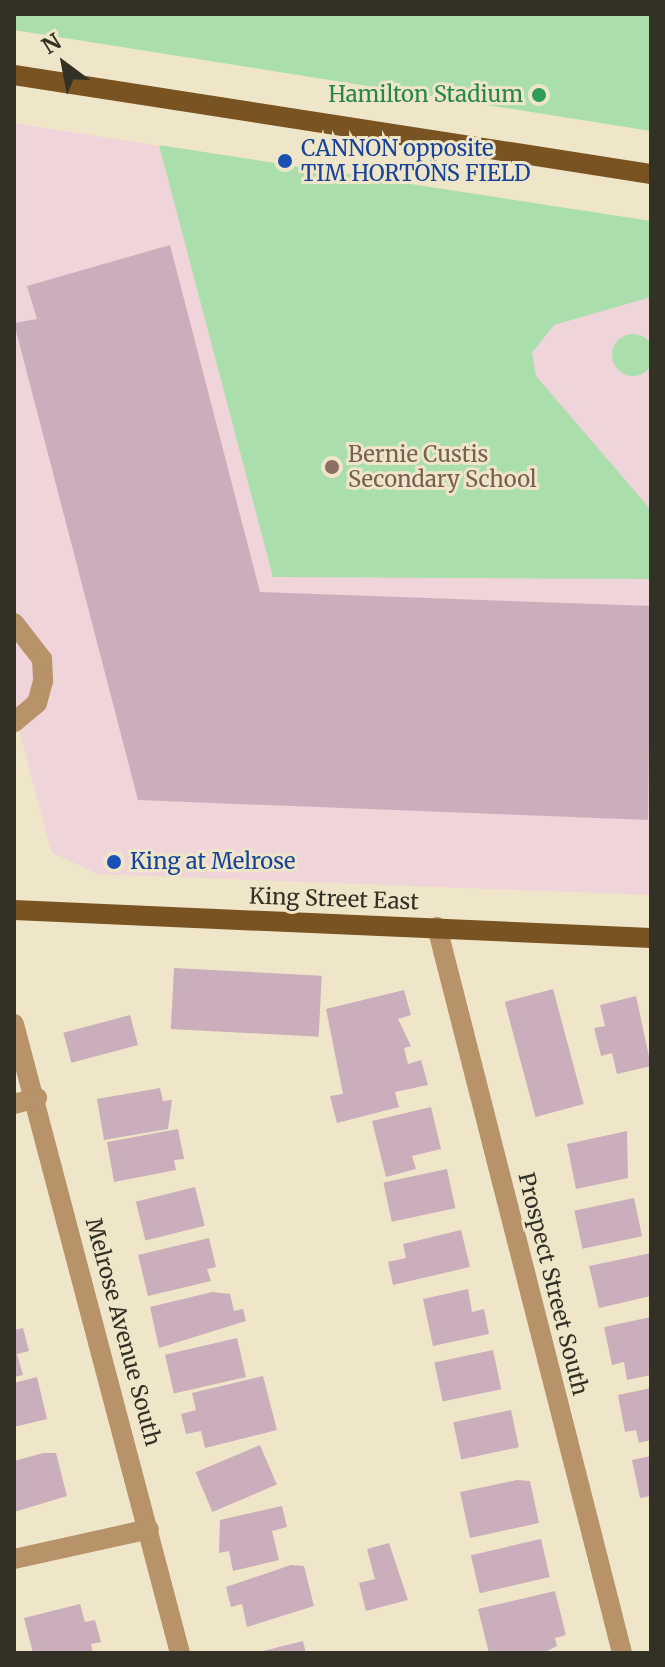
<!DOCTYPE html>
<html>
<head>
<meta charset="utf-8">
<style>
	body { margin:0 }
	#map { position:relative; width:665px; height:1667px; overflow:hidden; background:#efe6c9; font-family:Merriweather,serif }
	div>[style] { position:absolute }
	.education>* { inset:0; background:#efd4d9 }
	.green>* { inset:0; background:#aadead }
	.round { border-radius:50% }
	.building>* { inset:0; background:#cbaebc; transform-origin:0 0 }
	.minor>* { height:20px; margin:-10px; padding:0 10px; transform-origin:10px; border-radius:10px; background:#b89269 }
	.major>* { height:20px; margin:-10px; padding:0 10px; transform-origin:10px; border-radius:10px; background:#7a5323 }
	.dots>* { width:22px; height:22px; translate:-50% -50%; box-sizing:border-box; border:4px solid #efe6c9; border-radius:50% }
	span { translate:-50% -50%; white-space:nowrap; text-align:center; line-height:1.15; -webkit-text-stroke:6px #efe6c9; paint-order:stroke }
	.leisure-label { font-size:22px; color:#27864d }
	.right { translate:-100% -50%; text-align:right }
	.transit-label { font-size:22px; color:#164399 }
	.left { translate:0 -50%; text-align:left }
	.education-label { font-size:22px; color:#785e54 }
	.street-label { font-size:22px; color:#333025 }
	.frame { position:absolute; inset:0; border:16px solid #333025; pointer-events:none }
	.north { position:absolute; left:24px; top:24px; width:80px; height:80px; -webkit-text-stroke:6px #efe6c9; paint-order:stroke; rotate:328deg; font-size:22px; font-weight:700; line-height:32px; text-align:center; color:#333025 }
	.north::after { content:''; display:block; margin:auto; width:28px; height:36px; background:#333025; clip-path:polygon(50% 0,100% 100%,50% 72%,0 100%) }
</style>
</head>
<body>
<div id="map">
	<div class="education">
		<div style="clip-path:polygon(14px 123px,651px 224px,651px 895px,97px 874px,51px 852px,14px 710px)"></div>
	</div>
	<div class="green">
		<div style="clip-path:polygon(14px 14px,651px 14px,651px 131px,14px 30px)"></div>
		<div style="clip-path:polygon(159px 145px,651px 221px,651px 297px,554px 325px,532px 353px,536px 376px,651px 510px,651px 579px,273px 577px)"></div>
		<div class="round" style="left:612px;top:334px;width:42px;height:42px"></div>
	</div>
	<div class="building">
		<div style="clip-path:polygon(170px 245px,260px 592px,651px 606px,648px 820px,138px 800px,14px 323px,37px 319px,27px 286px)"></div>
		<div style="left:174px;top:968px;width:148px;height:61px;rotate:3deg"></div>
		<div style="left:553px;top:989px;width:119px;height:50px;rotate:75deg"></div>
		<div style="clip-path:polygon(404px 990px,411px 1015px,398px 1019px,411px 1046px,404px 1048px,408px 1064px,421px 1060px,428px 1085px,395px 1092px,399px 1107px,337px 1123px,330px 1096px,343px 1094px,326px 1009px)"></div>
		<div style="clip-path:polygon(636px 996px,651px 1066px,617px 1074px,612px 1053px,601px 1056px,594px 1028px,605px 1026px,600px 1005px)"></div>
		<div style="left:130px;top:1015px;width:31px;height:69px;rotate:75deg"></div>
		<div style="clip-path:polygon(160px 1088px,163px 1101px,172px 1100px,168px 1129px,104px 1140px,97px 1099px)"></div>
		<div style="clip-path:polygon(431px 1107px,441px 1149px,412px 1156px,416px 1169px,386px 1177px,372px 1121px)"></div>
		<div style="clip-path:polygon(178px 1129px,184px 1159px,174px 1160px,176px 1170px,114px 1182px,107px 1142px)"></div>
		<div style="clip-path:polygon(627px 1131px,628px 1178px,576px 1189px,567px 1144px)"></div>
		<div style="left:447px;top:1169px;width:40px;height:65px;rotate:78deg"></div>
		<div style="left:195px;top:1187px;width:40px;height:61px;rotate:76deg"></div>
		<div style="left:634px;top:1198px;width:39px;height:61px;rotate:78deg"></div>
		<div style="clip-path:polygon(461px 1230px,470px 1267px,393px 1285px,388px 1262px,406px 1258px,403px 1244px)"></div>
		<div style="clip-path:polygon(209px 1238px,216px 1267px,207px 1269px,211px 1281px,148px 1296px,138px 1255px)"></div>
		<div style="clip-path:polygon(651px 1253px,651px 1296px,599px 1308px,589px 1266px)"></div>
		<div style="clip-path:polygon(468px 1289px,472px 1312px,484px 1309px,489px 1334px,433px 1346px,423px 1299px)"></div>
		<div style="clip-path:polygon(212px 1292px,230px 1294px,234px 1311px,243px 1309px,246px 1321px,159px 1348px,150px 1307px)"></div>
		<div style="clip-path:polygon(651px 1317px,651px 1375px,627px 1380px,624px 1362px,612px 1365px,604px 1327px)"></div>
		<div style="clip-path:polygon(23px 1328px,29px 1351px,17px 1354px,23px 1375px,14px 1377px,14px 1330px)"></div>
		<div style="left:237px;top:1338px;width:40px;height:74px;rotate:77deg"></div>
		<div style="left:493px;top:1350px;width:40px;height:60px;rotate:78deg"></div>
		<div style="clip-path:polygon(263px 1376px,277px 1430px,205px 1448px,201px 1431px,186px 1434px,181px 1414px,196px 1410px,192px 1393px)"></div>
		<div style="clip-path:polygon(37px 1377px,47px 1419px,14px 1427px,14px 1383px)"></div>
		<div style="clip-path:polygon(651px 1388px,651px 1440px,639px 1443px,636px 1430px,625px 1432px,618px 1395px)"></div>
		<div style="left:511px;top:1410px;width:38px;height:59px;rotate:78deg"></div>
		<div style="left:260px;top:1445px;width:43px;height:70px;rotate:67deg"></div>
		<div style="clip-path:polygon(43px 1453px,56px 1453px,67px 1496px,14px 1512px,14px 1461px)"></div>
		<div style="clip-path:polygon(651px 1456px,651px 1496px,640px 1498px,632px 1460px)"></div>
		<div style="clip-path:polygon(517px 1480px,530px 1481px,539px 1523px,470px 1538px,460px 1492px)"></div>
		<div style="clip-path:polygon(282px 1506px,287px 1527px,272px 1531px,279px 1560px,233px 1571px,229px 1551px,219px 1553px,220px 1520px)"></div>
		<div style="left:541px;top:1539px;width:39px;height:72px;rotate:77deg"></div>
		<div style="clip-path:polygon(389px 1543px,408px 1600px,366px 1611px,359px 1583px,375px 1579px,367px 1549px)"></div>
		<div style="clip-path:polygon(291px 1565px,304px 1566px,314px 1606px,247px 1627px,242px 1604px,231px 1607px,226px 1587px)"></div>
		<div style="clip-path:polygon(555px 1591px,566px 1635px,555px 1638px,557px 1646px,543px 1653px,489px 1653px,478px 1609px)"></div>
		<div style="clip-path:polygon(80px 1604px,85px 1622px,95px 1620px,101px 1642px,91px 1644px,93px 1653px,33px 1653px,24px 1618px)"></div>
		<div style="clip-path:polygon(303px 1641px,306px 1653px,260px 1653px,259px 1652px)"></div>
	</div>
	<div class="minor">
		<div style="left:14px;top:623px;width:46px;rotate:52.1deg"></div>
		<div style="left:42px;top:659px;width:22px;rotate:87deg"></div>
		<div style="left:43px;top:681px;width:23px;rotate:105deg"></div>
		<div style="left:37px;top:703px;width:30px;rotate:140deg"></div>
		<div style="left:437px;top:927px;width:749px;rotate:75.7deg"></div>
		<div style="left:14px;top:1024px;width:651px;rotate:75.22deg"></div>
		<div style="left:14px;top:1104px;width:24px;rotate:-15deg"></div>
		<div style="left:14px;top:1559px;width:138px;rotate:-12.5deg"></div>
	</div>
	<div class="major">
		<div style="left:14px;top:75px;width:645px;rotate:8.83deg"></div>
		<div style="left:14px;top:910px;width:638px;rotate:2.52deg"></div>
	</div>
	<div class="dots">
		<div style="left:539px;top:95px;background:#2e9e5b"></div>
		<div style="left:285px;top:161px;background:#1a4fb4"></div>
		<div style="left:332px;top:467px;background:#8d6e63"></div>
		<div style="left:114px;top:862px;background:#1a4fb4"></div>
	</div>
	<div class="leisure-label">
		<span class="right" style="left:523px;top:95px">Hamilton Stadium</span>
	</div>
	<div class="transit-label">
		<span class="left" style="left:301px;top:161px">CANNON opposite<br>TIM HORTONS FIELD</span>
		<span class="left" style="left:130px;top:862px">King at Melrose</span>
	</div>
	<div class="education-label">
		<span class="left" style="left:348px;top:467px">Bernie Custis<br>Secondary School</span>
	</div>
	<div class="street-label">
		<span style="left:334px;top:899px;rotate:2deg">King Street East</span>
		<span style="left:553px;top:1284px;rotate:76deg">Prospect Street South</span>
		<span style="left:123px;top:1332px;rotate:75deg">Melrose Avenue South</span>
	</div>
	<div class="frame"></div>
	<div class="north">N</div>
</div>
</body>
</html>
